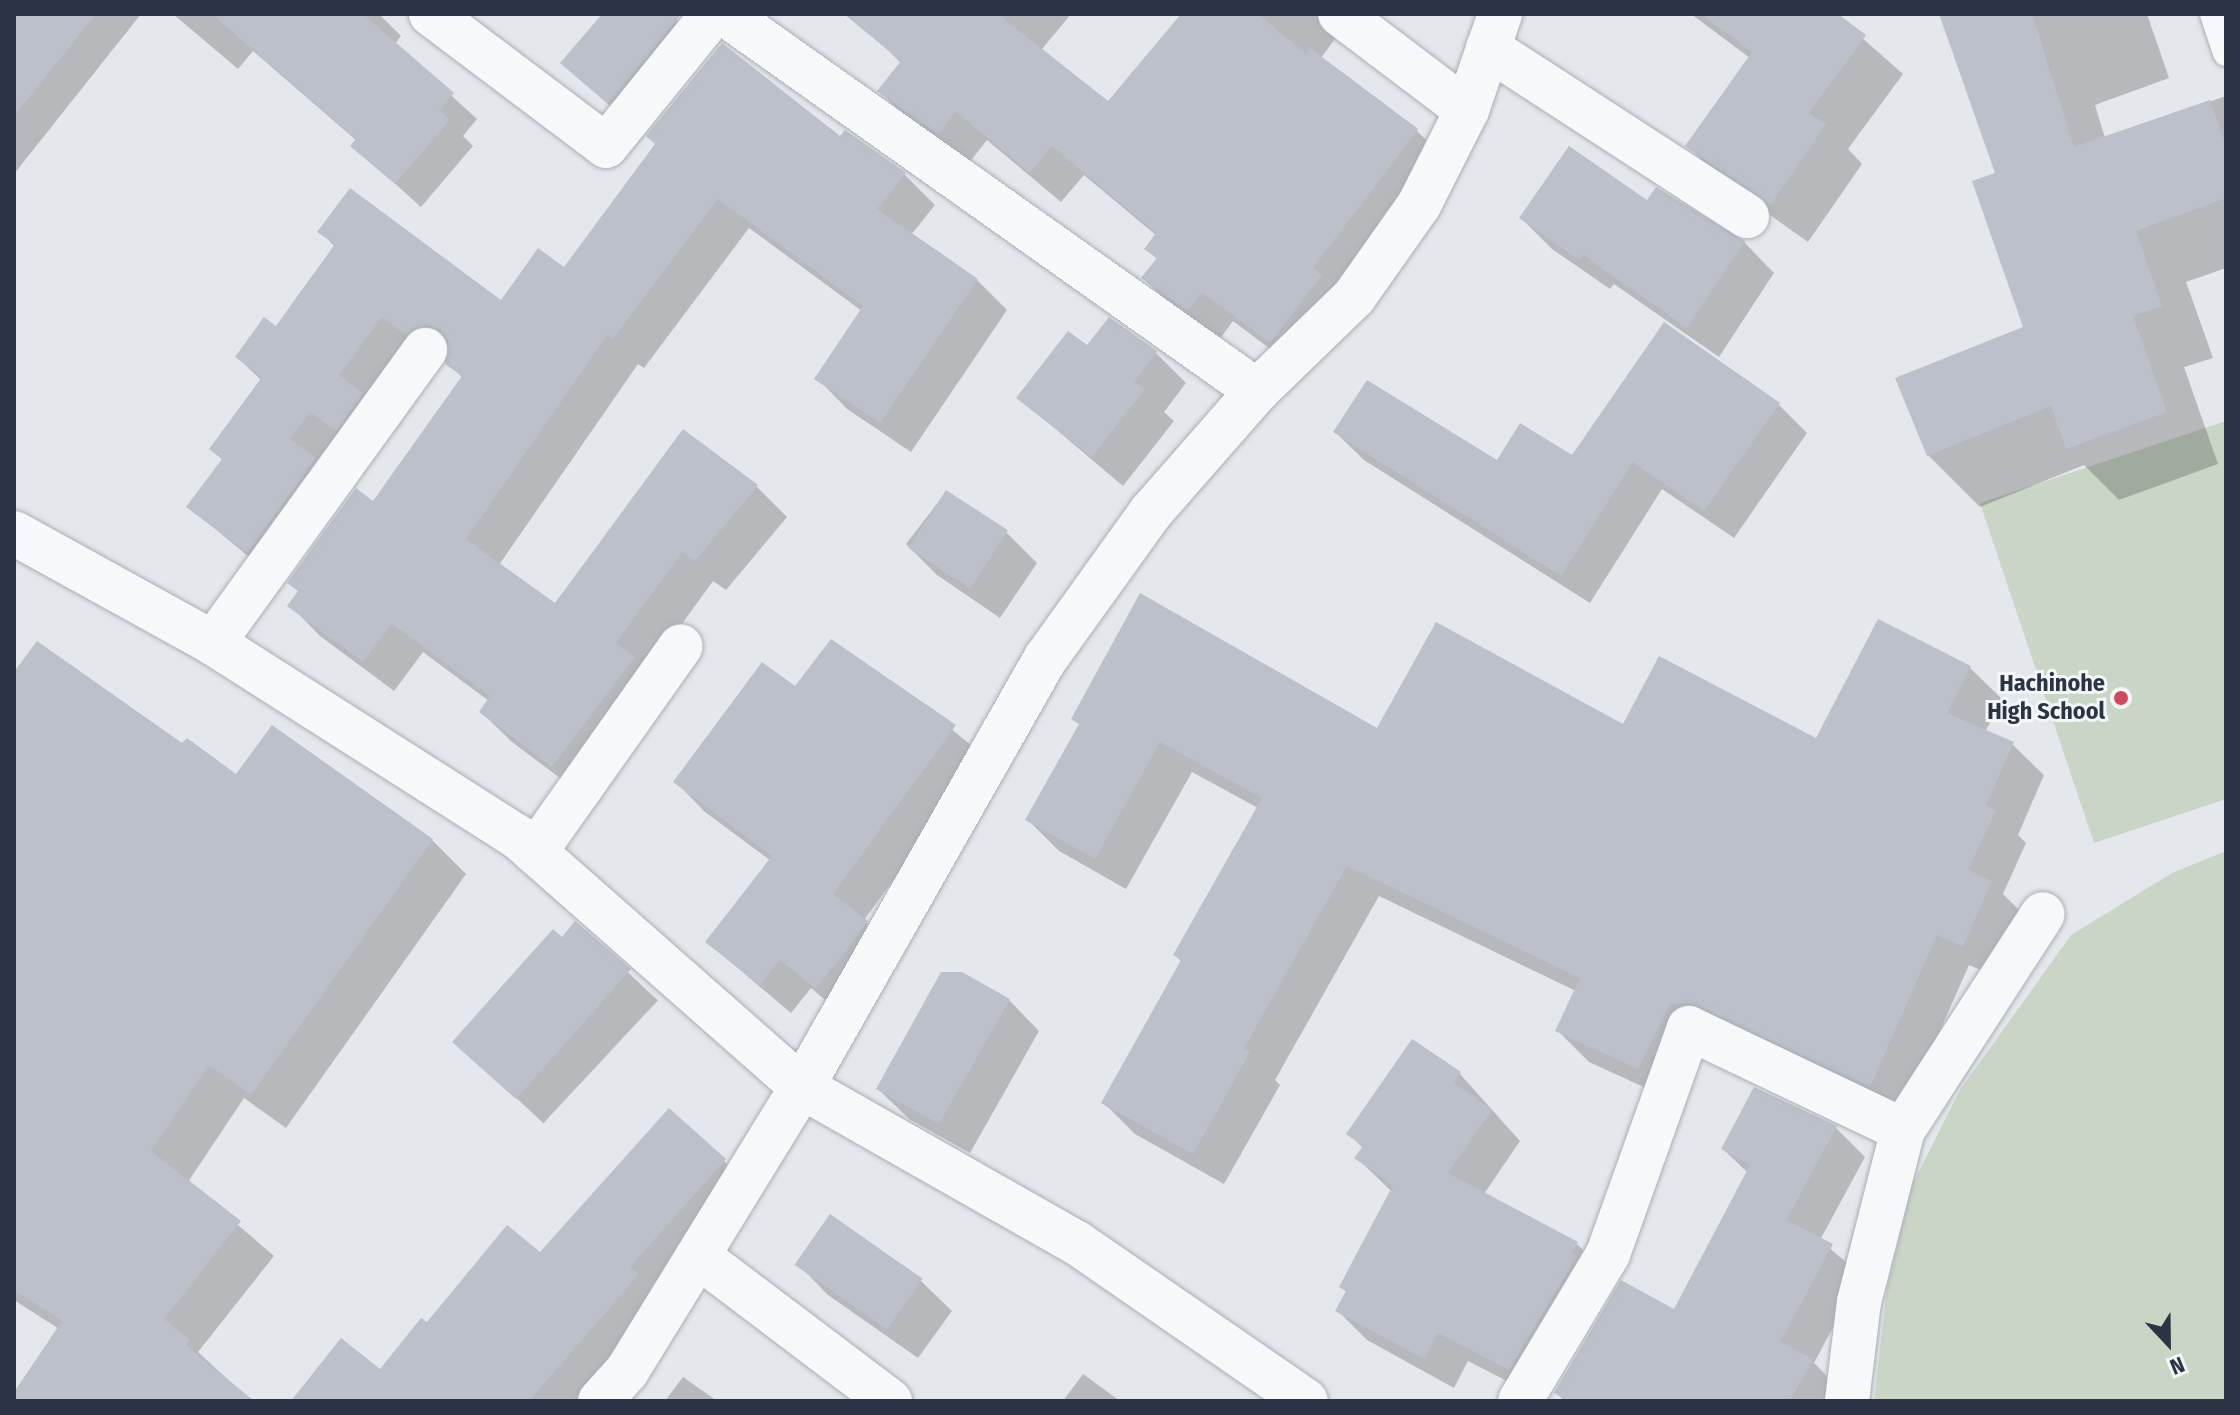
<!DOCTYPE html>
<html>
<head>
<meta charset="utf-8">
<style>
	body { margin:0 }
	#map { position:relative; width:2240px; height:1415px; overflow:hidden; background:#e4e7ec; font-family:"Fira Sans Condensed",sans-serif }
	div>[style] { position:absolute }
	.green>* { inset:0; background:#c9d6c5 }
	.shadow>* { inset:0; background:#0003; transform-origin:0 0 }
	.building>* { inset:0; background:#bbc0ca; transform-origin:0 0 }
	.roads { filter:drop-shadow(0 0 2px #a9aeb7) drop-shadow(0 0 2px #a9aeb7) }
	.lane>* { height:26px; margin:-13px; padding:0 13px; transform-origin:13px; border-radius:13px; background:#f7f8fa }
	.street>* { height:44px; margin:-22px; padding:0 22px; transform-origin:22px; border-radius:22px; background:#f7f8fa }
	.dots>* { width:22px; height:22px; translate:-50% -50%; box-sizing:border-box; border:4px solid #f4f6f9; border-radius:50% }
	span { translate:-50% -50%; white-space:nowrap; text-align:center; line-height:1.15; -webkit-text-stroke:6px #f4f6f9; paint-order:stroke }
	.poi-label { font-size:24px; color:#2b3445; font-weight:700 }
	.right { translate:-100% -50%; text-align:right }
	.frame { position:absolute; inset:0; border:16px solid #2b3445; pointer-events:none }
	.north { position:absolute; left:2128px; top:1303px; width:80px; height:80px; -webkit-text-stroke:6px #f4f6f9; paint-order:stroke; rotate:158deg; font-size:22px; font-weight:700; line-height:32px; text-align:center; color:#2b3445 }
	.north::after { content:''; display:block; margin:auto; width:28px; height:36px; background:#2b3445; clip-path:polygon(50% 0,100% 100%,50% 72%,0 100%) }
</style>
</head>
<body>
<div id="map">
	<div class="green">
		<div style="clip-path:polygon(2226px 421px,2226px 799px,2094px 843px,1980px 503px)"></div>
		<div style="clip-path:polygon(2226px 851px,2226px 1401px,1874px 1401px,1887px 1288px,1911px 1187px,1960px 1090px,2071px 935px,2172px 873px)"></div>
	</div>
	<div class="shadow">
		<div style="clip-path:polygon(15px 14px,141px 14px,14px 174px,14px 16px)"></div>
		<div style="clip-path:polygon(173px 14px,379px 14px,401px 36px,395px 44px,477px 119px,463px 136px,473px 146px,421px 207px,353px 146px,357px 141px,253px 51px,238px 69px)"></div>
		<div style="clip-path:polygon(610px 14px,670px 14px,692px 34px,624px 118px,582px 81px)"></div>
		<div style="clip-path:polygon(901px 14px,1071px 14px,1042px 49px,1109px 104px,1183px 14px,1353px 14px,1321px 58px,1416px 130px,1447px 161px,1301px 372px,1233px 321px,1219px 340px,1174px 308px,1143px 278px,1158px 260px,1147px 249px,1157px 236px,1084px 175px,1061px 202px,987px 140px,969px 163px,910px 121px,879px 91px,901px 63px,879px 41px)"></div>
		<div style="clip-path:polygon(1691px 14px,1835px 14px,1903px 74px,1848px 149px,1862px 164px,1808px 242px,1725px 183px,1688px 146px,1750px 58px)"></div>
		<div style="clip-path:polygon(1941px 14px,2147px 14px,2169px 78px,2095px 105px,2105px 138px,2226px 96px,2226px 268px,2186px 282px,2213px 358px,2184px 367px,2218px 464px,2119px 500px,2084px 465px,1980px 507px,1928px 455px,2025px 328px,1997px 174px)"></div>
		<div style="clip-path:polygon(846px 133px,905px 175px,935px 205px,911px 235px,977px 280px,1007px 310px,911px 452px,847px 409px,817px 378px,862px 311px,749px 228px,644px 368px,638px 364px,499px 565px,555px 606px,684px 432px,757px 487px,787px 517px,726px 590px,713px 581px,647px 672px,584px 796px,512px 742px,481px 712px,489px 701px,423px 652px,394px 691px,320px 636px,290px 605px,374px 504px,463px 379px,448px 360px,437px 364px,279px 582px,189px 507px,223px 460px,211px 449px,262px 381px,237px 357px,276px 329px,335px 247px,320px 231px,501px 303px)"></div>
		<div style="clip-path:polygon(1657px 190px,1744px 242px,1774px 273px,1719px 357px,1614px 284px,1610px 289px,1552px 249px,1521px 218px,1648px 202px)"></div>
		<div style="clip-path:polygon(1110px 320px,1156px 353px,1186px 383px,1164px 412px,1174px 421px,1123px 486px,1019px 398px,1087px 348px)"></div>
		<div style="clip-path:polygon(1778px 404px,1807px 433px,1734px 538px,1662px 489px,1590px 603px,1364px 460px,1335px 432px,1498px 463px,1573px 458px)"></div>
		<div style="clip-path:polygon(946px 492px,1007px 533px,1037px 563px,1000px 618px,937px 575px,906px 544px)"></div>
		<div style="clip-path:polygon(1879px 621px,1970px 668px,2002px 699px,1985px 732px,2012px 744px,2044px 775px,2018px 835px,2026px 843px,2003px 894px,2023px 914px,1995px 976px,1969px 965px,1902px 1117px,1720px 1034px,1670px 1099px,1589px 1062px,1557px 1030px,1576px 991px,1379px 896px,1275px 1080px,1280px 1085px,1224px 1184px,1135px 1134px,1103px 1102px,1182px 962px,1175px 955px,1258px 808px,1192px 772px,1126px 889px,1059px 851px,1028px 820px,1080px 725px,1378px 731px,1624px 726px,1817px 741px)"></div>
		<div style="clip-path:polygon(14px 675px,183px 746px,237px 777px,432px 840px,466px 874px,286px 1128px,244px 1098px,188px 1182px,274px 1256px,198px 1352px,251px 1401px,110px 1401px,59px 1329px,14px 1300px)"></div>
		<div style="clip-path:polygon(796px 689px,904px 690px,984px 756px,864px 920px,896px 952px,846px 1017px,811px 988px,791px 1013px,707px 942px,771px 861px,705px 812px,676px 782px)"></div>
		<div style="left:576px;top:924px;width:112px;height:168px;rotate:43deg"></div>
		<div style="clip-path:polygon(1009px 1000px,1039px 1031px,970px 1153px,909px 1119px,878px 1089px)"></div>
		<div style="clip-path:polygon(1412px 1042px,1460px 1074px,1520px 1141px,1484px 1194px,1577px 1244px,1607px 1274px,1540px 1398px,1468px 1361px,1454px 1388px,1367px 1340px,1337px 1310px,1347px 1293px,1341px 1287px,1392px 1192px,1357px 1158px,1364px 1149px,1349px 1134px)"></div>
		<div style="clip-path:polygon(1755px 1089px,1836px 1128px,1865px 1157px,1820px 1240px,1861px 1275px,1814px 1363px,1841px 1390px,1835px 1401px,1565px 1401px,1556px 1393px,1675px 1311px,1748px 1173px,1723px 1149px)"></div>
		<div style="clip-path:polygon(669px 1110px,759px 1194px,594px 1401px,293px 1401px,380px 1372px,427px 1325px,540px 1255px)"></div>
		<div style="clip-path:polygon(798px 1264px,921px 1281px,952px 1311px,918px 1358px,828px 1295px)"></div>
		<div style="clip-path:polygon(1083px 1374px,1120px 1401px,1063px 1401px)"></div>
		<div style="clip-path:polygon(683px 1377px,717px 1401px,665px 1401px)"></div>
	</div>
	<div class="building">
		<div style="clip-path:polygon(14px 14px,96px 14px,14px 116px)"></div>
		<div style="clip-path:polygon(212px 14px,363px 14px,454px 93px,439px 110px,450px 120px,395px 184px,350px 146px,356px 139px)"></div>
		<div style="clip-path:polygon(602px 14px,681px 14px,608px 104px,560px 63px)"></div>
		<div style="clip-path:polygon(844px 14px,998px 14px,1108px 101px,1181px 14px,1258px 14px,1306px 54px,1310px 48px,1418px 129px,1313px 268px,1322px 275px,1270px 343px,1202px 292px,1188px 311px,1141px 278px,1157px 258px,1144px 249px,1156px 233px,1052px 146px,1030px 173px,956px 112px,938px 134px,877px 91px,901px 61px)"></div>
		<div style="clip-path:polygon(1701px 14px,1838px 14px,1866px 35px,1809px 113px,1826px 124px,1770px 206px,1685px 146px,1752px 52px)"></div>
		<div style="clip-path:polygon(1939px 14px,2032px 14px,2074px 147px,2210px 100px,2226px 146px,2226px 198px,2136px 231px,2162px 306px,2133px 316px,2167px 412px,2066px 449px,2051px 406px,1927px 456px,1895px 378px,2023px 327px,1972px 181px,1995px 173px)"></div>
		<div style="clip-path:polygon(722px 43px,840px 136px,845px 130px,906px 173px,877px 209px,978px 279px,880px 423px,814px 379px,863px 306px,718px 199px,613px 339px,607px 335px,466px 539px,555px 603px,683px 429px,758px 485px,695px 561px,682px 552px,616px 643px,635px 657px,552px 767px,479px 712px,490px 696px,392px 624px,363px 662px,287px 606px,298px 591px,287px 583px,356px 488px,373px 501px,462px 376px,445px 364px,448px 341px,439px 329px,427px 325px,406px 335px,382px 317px,339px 375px,363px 393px,336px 431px,310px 412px,290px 439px,316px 458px,247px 553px,186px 507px,222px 459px,209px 449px,262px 377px,235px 357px,264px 317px,276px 326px,335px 244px,317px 232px,350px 188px,501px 300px,538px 248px,564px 267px,655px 144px,646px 136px)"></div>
		<div style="clip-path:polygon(1569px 146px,1647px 200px,1656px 187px,1745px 241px,1687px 328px,1583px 255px,1579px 260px,1519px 218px)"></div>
		<div style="clip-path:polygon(1109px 317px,1157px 351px,1134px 382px,1145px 389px,1092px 457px,1016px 398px,1068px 331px,1087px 345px)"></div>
		<div style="clip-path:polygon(1664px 322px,1780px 403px,1704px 511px,1633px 462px,1561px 576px,1333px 432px,1367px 380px,1497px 460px,1520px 423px,1572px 455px)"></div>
		<div style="left:946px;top:490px;width:74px;height:69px;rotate:33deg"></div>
		<div style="clip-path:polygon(1140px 593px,1377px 728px,1436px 622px,1623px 724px,1659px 656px,1816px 738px,1878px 619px,1971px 666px,1947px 713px,2014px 742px,1986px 805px,1996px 810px,1968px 870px,1992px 881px,1963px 946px,1937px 935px,1870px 1087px,1687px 1003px,1670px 1004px,1638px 1069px,1555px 1031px,1580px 978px,1347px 866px,1244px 1048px,1250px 1052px,1193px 1154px,1101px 1103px,1181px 960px,1173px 955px,1262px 798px,1160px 742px,1095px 859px,1025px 820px,1079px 724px,1071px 719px)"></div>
		<div style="clip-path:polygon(831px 639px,956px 725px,833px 894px,868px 921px,866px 924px,816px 989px,780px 960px,760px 985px,705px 942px,772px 856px,673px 782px,762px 662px,795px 686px)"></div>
		<div style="clip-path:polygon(37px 641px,182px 743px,187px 738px,236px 774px,272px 725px,433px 839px,251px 1095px,209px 1065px,151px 1151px,241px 1221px,164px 1319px,190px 1340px,186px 1345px,254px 1401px,14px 1401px,14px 1392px,62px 1321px,14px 1290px,14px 672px)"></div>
		<div style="clip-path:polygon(575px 921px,631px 969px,516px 1099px,452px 1042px,553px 929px,562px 937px)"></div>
		<div style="clip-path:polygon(941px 972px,962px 972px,1010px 999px,939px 1124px,876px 1089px)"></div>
		<div style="clip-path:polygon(1412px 1039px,1461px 1072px,1454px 1083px,1492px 1110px,1448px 1173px,1578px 1242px,1572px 1254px,1577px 1256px,1509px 1370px,1438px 1333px,1424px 1359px,1335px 1311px,1346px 1291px,1339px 1287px,1393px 1185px,1354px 1158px,1363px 1146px,1346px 1134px)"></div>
		<div style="clip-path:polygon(1754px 1087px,1837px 1126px,1786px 1220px,1833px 1244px,1780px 1342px,1813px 1359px,1790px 1401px,1569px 1401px,1554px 1393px,1621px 1280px,1674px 1309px,1750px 1165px,1721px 1149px)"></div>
		<div style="clip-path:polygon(669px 1108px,726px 1159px,630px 1267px,639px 1274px,529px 1401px,291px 1401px,341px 1338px,380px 1369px,421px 1318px,427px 1322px,507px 1225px,540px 1252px)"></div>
		<div style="left:830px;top:1214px;width:113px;height:62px;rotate:35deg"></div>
	</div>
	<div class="roads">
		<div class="lane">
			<div style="left:2213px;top:14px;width:41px;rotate:71.6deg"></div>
		</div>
		<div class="street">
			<div style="left:431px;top:14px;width:219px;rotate:37deg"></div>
			<div style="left:606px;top:146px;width:170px;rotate:-51deg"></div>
			<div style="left:725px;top:14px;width:652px;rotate:35.32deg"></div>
			<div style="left:1340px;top:14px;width:159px;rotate:37.1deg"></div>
			<div style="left:1488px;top:48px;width:309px;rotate:33deg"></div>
			<div style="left:14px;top:533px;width:227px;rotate:28.9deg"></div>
			<div style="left:213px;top:643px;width:361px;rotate:32.5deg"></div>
			<div style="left:518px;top:837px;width:378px;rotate:41.4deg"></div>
			<div style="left:802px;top:1087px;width:316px;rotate:29.6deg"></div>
			<div style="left:1077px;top:1243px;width:278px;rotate:34.6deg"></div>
			<div style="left:213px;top:643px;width:362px;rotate:-54.1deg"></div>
			<div style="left:535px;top:852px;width:252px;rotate:-54.7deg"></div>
			<div style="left:698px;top:1256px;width:241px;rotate:37.1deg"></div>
			<div style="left:600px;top:1401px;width:40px;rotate:-48deg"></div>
			<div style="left:627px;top:1371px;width:334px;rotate:-58.4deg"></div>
			<div style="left:802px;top:1087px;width:494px;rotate:-60.4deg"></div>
			<div style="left:1046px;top:658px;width:180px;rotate:-54.3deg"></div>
			<div style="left:1151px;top:512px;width:161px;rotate:-48.8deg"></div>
			<div style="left:1257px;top:391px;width:135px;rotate:-44.1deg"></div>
			<div style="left:1354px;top:297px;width:113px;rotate:-54.8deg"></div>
			<div style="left:1419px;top:205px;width:106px;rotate:-63.2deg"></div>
			<div style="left:1467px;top:110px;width:102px;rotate:-71deg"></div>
			<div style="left:1520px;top:1401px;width:171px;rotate:-59.1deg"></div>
			<div style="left:1608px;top:1254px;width:240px;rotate:-70.3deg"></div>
			<div style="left:1689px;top:1028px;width:237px;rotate:25.5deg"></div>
			<div style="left:1847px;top:1401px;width:100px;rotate:-83.1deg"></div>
			<div style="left:1859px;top:1302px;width:178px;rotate:-75.7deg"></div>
			<div style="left:1903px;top:1130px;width:257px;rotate:-57.1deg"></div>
		</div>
	</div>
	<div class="dots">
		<div style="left:2121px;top:698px;background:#d1495b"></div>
	</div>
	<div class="poi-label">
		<span class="right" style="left:2105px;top:698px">Hachinohe<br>High School</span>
	</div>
	<div class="frame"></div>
	<div class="north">N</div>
</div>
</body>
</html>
